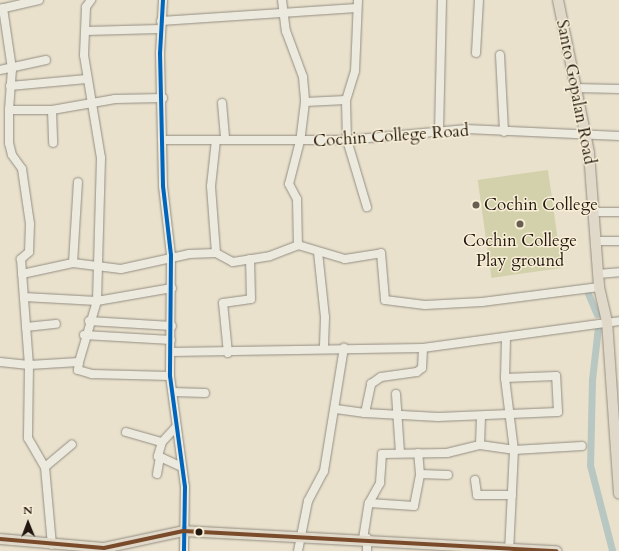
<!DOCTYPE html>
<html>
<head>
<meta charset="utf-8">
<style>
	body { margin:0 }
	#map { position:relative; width:619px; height:551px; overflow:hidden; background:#e9e1cc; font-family:Cardo,serif }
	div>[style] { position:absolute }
	.green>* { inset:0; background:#d2d1ab; transform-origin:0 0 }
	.canal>* { height:7px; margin:-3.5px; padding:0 3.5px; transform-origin:3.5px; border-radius:3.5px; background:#b8c7c2 }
	.roads { filter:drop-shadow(0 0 1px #948e82) drop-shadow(0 0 1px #948e82) }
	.minor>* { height:8px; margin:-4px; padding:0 4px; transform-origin:4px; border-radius:4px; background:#ece9de }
	.major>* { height:10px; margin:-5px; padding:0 5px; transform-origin:5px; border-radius:5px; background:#e0d8c9 }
	.bus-1>* { height:4px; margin:-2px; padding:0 2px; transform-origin:2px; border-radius:2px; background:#0065bd }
	.bus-2>* { height:4px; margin:-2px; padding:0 2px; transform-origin:2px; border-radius:2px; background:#7a4b2a }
	.dots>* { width:11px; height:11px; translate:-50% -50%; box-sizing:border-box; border:2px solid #f8efd6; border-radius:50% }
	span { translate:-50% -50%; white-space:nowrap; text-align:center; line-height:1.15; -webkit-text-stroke:3px #f8efd6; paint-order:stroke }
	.street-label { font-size:17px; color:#231711 }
	.poi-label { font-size:17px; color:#231711 }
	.left { translate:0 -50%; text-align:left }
	.north { position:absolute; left:8px; top:503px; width:40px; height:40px; -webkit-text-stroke:3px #f8efd6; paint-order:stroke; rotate:359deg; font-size:11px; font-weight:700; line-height:16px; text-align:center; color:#231711 }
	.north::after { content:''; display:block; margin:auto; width:14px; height:18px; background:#231711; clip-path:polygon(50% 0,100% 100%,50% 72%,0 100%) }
</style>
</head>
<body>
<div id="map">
	<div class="green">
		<div style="left:548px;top:170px;width:99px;height:71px;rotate:82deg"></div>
	</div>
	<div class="canal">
		<div style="left:587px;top:291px;width:25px;rotate:67deg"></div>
		<div style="left:598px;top:327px;width:53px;rotate:96.5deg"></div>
		<div style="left:592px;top:380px;width:85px;rotate:91.3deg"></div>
		<div style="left:590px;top:465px;width:88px;rotate:75.5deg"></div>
	</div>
	<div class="roads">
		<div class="minor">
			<div style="left:163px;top:0;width:53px;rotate:93.2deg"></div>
			<div style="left:160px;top:53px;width:133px;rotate:88.7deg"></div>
			<div style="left:163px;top:186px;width:69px;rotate:83.4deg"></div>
			<div style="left:171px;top:255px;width:121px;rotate:90.5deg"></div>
			<div style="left:170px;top:376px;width:112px;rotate:82.3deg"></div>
			<div style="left:185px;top:487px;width:64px;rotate:90.9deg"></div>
			<div style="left:282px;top:0;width:31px;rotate:83deg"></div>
			<div style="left:286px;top:31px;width:49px;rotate:69.7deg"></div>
			<div style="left:303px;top:77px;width:25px;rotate:85deg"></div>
			<div style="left:305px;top:102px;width:39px;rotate:97deg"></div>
			<div style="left:300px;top:141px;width:44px;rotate:104.3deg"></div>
			<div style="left:289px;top:184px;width:17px;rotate:62deg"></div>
			<div style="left:297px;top:199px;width:46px;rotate:88.8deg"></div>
			<div style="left:358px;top:0;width:71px;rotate:92.4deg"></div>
			<div style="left:355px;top:71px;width:30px;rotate:107deg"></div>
			<div style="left:346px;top:100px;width:40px;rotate:88.6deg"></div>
			<div style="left:347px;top:140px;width:70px;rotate:73.4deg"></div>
			<div style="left:3px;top:8px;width:62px;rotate:81.6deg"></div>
			<div style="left:12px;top:69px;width:41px;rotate:94.2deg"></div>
			<div style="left:9px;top:110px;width:43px"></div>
			<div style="left:52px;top:110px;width:64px;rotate:-9.9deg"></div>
			<div style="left:115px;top:99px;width:48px;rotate:-1.2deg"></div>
			<div style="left:0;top:9px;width:40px;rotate:-13deg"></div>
			<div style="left:161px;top:21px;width:196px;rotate:-3.8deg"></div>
			<div style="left:86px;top:31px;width:74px;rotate:-1.5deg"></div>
			<div style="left:476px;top:53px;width:53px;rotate:-86.8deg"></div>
			<div style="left:500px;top:55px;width:77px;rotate:87deg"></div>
			<div style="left:0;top:70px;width:47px;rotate:-12.3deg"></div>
			<div style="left:10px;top:86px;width:77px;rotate:-5.2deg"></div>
			<div style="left:575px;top:88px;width:44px;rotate:1.3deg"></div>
			<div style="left:305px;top:102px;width:41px;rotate:-2.8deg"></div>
			<div style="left:222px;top:103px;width:36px;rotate:85deg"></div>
			<div style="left:9px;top:110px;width:33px;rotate:90deg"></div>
			<div style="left:9px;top:143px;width:12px;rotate:76deg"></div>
			<div style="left:12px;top:155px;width:17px;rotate:54deg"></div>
			<div style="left:22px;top:169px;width:56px;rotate:81.7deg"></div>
			<div style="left:30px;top:224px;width:28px;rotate:92deg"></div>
			<div style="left:29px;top:252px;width:11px;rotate:139deg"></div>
			<div style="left:21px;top:259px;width:106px;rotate:85.7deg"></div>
			<div style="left:29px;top:365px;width:73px;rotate:90.8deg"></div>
			<div style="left:28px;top:438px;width:34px;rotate:60deg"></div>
			<div style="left:45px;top:467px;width:78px;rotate:84.9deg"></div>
			<div style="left:52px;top:110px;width:33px;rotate:88deg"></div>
			<div style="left:439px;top:132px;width:132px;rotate:-88.7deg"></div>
			<div style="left:163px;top:140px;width:184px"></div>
			<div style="left:347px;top:140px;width:120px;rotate:-5.3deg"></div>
			<div style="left:466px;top:129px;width:153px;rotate:2.6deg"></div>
			<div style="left:594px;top:212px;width:25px"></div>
			<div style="left:596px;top:241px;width:23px"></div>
			<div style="left:318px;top:252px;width:65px;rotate:83.9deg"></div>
			<div style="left:325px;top:317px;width:32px;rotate:92deg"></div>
			<div style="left:216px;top:253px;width:67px;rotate:-94.3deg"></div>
			<div style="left:211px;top:186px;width:46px;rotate:-83.8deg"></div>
			<div style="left:73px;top:263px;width:81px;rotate:-86.5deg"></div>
			<div style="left:22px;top:274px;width:52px;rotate:-12.2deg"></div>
			<div style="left:73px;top:263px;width:48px;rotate:7.1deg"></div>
			<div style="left:121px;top:269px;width:70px;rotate:-12.4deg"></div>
			<div style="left:189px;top:254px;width:27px;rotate:-2deg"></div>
			<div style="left:216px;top:253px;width:19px;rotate:28deg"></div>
			<div style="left:233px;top:262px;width:37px;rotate:-9deg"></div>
			<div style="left:270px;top:256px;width:30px;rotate:-21deg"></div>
			<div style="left:298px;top:245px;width:49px;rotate:16.6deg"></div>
			<div style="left:345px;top:259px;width:36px;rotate:-9deg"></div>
			<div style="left:381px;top:253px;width:47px;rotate:85.1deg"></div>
			<div style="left:385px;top:300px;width:40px;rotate:7.1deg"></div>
			<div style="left:425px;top:305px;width:57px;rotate:-3deg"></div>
			<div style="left:482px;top:302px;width:118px;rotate:-7.3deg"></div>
			<div style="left:598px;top:274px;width:21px;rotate:-5deg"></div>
			<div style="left:24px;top:297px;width:73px;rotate:3.1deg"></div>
			<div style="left:97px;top:301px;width:76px;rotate:-9.8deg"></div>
			<div style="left:89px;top:321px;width:83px;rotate:3.4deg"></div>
			<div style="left:26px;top:327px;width:30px;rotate:-6deg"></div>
			<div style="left:84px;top:335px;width:87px;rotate:3.3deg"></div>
			<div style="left:506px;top:338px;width:40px;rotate:91.4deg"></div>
			<div style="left:505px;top:378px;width:73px;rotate:82.9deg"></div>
			<div style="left:514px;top:450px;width:101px;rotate:92.8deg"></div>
			<div style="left:171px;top:352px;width:252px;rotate:-0.9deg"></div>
			<div style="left:423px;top:348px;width:198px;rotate:-7.8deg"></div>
			<div style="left:228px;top:353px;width:50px;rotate:-95.7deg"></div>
			<div style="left:223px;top:303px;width:28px;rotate:-8deg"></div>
			<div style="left:251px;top:299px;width:40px;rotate:-91.4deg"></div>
			<div style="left:0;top:362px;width:29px;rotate:6deg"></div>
			<div style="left:29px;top:365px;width:50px;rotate:-3.4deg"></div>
			<div style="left:79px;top:362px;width:64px;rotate:-73.6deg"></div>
			<div style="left:97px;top:301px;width:143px;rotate:-88.4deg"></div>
			<div style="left:101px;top:158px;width:104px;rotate:-99.4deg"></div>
			<div style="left:84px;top:55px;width:48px;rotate:-87.6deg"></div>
			<div style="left:86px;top:7px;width:9px;rotate:-54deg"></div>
			<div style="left:79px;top:362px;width:8px;rotate:97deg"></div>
			<div style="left:78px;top:370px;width:15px;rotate:16deg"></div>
			<div style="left:92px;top:374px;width:78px;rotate:1.5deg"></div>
			<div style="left:173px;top:392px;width:32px;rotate:2deg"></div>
			<div style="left:396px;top:394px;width:59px;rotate:86.1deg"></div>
			<div style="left:336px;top:409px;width:29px;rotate:8deg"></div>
			<div style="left:365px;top:413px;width:30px;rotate:-78deg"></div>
			<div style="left:371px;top:384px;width:12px;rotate:-35deg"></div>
			<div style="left:381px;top:377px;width:36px;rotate:-8deg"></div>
			<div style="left:417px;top:372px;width:6px;rotate:-39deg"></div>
			<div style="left:422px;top:368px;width:20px;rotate:-87deg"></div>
			<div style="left:365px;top:413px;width:73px;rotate:3.1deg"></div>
			<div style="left:438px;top:417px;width:120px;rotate:-2.4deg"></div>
			<div style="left:558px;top:412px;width:36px;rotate:-93deg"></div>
			<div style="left:556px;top:376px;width:51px;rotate:177.8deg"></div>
			<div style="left:176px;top:427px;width:21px;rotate:133deg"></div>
			<div style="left:162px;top:442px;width:15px;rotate:106deg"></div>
			<div style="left:158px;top:456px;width:26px;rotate:25deg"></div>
			<div style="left:126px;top:432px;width:37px;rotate:16deg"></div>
			<div style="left:480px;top:445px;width:34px;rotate:8deg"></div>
			<div style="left:514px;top:450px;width:68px;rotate:-3.4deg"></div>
			<div style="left:45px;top:467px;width:35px;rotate:-40deg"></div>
			<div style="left:157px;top:474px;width:17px;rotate:-80deg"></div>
			<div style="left:420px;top:474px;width:28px;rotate:2deg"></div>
			<div style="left:475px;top:480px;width:15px;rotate:82deg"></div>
			<div style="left:477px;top:495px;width:35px"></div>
			<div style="left:369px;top:503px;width:23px;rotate:-61deg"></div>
			<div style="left:380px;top:483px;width:29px;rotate:-86deg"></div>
			<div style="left:382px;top:454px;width:65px;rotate:-0.9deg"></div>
			<div style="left:447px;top:453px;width:34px;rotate:-14deg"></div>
			<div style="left:480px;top:445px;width:29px;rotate:-88deg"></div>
			<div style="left:367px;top:538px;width:13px;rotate:90deg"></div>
			<div style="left:363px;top:539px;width:36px;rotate:-81deg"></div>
			<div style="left:369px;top:503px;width:45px;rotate:3.8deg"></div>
			<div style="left:414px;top:506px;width:33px;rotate:-79deg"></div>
			<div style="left:420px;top:474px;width:21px;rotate:-95deg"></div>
			<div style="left:298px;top:551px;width:51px;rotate:-78.7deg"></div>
			<div style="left:308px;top:501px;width:34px;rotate:-62deg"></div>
			<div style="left:324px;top:471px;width:125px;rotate:-80.8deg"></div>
		</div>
		<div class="major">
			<div style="left:558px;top:0;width:156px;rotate:78.5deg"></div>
			<div style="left:589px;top:153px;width:134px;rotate:85.7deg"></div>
			<div style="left:599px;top:287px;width:35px;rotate:77deg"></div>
			<div style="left:607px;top:321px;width:173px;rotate:86deg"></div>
			<div style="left:0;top:539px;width:104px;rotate:4.9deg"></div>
			<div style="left:104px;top:548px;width:81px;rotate:-12.1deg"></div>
			<div style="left:183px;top:531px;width:374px;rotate:3.1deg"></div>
		</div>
	</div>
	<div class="bus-1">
		<div style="left:163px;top:0;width:53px;rotate:93.2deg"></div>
		<div style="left:160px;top:53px;width:133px;rotate:88.7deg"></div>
		<div style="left:163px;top:186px;width:69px;rotate:83.4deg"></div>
		<div style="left:171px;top:255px;width:121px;rotate:90.5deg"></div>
		<div style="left:170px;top:376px;width:112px;rotate:82.3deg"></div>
		<div style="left:185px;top:487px;width:64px;rotate:90.9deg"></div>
	</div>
	<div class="bus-2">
		<div style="left:0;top:539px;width:104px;rotate:4.9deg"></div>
		<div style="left:104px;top:548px;width:81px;rotate:-12.1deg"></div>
		<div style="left:183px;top:531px;width:374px;rotate:3.1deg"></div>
	</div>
	<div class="dots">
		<div style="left:476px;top:205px;background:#685e52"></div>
		<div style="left:520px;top:224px;background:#685e52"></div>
		<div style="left:199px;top:532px;background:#231711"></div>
	</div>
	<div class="street-label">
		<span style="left:576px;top:92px;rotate:79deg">Santo Gopalan Road</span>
		<span style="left:391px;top:136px;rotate:-4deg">Cochin College Road</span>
	</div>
	<div class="poi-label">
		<span class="left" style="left:484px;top:205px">Cochin College</span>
		<span style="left:520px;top:251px">Cochin College<br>Play ground</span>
	</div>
	<div class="north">N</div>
</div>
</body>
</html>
